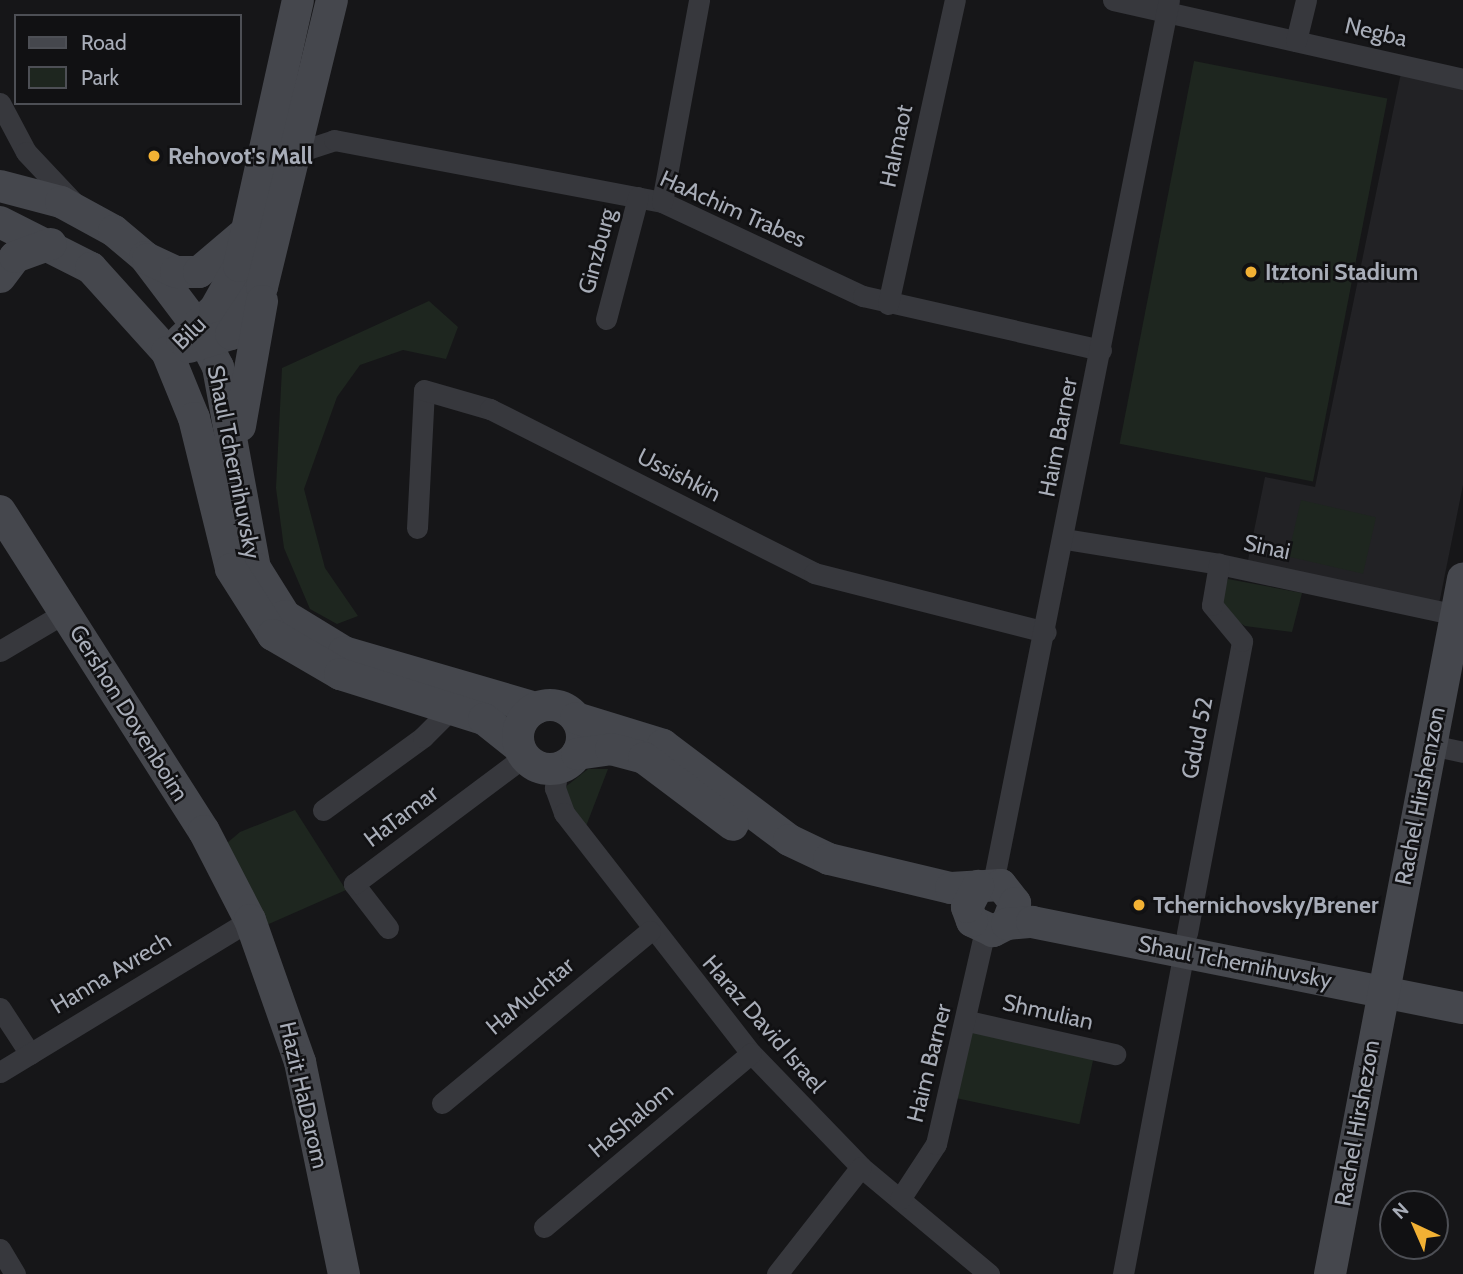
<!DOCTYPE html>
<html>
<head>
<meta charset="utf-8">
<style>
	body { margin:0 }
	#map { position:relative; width:1463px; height:1274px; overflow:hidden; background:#161618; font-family:Cabin,sans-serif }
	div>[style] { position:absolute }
	.built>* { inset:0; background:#222225 }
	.green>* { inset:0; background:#1e261f; transform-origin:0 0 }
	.street>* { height:21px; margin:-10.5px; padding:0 10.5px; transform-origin:10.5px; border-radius:10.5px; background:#37383d }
	.secondary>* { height:32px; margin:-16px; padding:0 16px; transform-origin:16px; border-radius:16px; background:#45474d }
	.secondary>.ring { margin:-16px; padding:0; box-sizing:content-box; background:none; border:32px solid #45474d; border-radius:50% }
	.dots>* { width:19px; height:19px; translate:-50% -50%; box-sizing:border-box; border:4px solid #111113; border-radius:50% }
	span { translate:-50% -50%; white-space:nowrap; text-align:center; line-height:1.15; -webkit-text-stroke:5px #111113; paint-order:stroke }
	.street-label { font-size:23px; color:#a8adb8 }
	.poi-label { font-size:23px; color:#a8adb8; font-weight:700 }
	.left { translate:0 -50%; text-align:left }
	.legend { position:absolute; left:14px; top:14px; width:228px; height:91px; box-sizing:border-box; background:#111113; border:2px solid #4d4f55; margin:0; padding:9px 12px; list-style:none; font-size:21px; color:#a8adb8 }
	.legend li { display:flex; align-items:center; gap:14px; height:35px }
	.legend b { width:35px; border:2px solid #4d4f55 }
	.north { position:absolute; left:1379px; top:1190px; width:70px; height:70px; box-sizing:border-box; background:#111113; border:2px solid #4d4f55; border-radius:50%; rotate:316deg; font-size:19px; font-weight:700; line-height:28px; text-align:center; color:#a8adb8 }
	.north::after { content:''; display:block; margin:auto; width:24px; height:32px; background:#f2b134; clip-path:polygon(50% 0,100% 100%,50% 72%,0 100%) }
</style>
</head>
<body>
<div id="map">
	<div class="built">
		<div style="clip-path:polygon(1402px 68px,1463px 80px,1463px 485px,1439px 604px,1247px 565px,1265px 477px,1315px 487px)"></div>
	</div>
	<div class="green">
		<div style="left:1194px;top:61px;width:197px;height:390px;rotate:11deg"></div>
		<div style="clip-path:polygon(429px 301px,458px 327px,446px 359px,403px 350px,360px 365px,337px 397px,304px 489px,325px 568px,358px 616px,337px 624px,310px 609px,284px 548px,276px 488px,282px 368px)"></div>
		<div style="left:1301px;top:500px;width:77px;height:58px;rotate:13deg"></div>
		<div style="clip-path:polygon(1228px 579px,1302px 593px,1292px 632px,1245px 626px,1230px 617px,1220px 598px)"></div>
		<div style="clip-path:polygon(588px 769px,608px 769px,583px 834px,564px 788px)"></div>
		<div style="clip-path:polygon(295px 810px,346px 890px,262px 927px,220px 849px,240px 832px)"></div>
		<div style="left:968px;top:1028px;width:129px;height:71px;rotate:12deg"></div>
	</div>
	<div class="street">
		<div style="left:1113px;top:0;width:359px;rotate:12.7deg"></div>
		<div style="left:1296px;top:41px;width:42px;rotate:-76.3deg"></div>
		<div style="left:0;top:103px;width:55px;rotate:62deg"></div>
		<div style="left:26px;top:152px;width:70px;rotate:46.7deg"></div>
		<div style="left:298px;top:152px;width:38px;rotate:-18deg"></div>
		<div style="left:334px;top:140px;width:334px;rotate:10.7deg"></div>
		<div style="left:662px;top:202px;width:222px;rotate:25.1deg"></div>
		<div style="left:863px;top:296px;width:244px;rotate:12.8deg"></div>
		<div style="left:662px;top:202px;width:205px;rotate:-79.6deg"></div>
		<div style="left:888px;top:304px;width:311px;rotate:-77.6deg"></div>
		<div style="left:606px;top:319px;width:126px;rotate:-75.3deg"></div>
		<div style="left:417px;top:528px;width:138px;rotate:-87.1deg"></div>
		<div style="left:424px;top:390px;width:69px;rotate:16.1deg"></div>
		<div style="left:490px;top:409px;width:363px;rotate:26.8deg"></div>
		<div style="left:814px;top:573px;width:239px;rotate:14.3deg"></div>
		<div style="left:1065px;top:539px;width:156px;rotate:9.2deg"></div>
		<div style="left:1219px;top:564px;width:242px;rotate:12.1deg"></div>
		<div style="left:0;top:651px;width:77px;rotate:-30.6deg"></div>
		<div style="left:1431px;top:745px;width:33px;rotate:12deg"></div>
		<div style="left:558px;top:768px;width:20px;rotate:99deg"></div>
		<div style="left:555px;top:788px;width:27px;rotate:70deg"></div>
		<div style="left:564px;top:813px;width:304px;rotate:52.1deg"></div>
		<div style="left:751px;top:1053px;width:158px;rotate:46deg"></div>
		<div style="left:861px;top:1167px;width:167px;rotate:39.9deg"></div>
		<div style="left:323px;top:810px;width:124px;rotate:-36.1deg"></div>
		<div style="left:423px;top:737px;width:41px;rotate:-45deg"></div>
		<div style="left:993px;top:883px;width:900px;rotate:-78.73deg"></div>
		<div style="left:388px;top:928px;width:56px;rotate:-127.7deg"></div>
		<div style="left:354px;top:884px;width:212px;rotate:-36.8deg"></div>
		<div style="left:1187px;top:933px;width:297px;rotate:-79.3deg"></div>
		<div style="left:1242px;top:641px;width:47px;rotate:-129.8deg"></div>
		<div style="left:1212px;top:605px;width:42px;rotate:-80.3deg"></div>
		<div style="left:0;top:1008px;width:55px;rotate:56.9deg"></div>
		<div style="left:968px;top:1021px;width:151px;rotate:12.7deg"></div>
		<div style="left:0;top:1072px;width:293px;rotate:-31.3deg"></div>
		<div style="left:442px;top:1103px;width:270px;rotate:-39.6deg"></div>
		<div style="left:900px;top:1199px;width:66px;rotate:-56.8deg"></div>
		<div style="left:936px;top:1144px;width:220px;rotate:-77.1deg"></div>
		<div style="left:544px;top:1227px;width:270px;rotate:-40deg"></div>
		<div style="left:0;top:1249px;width:29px;rotate:59deg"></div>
		<div style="left:777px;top:1274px;width:136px;rotate:-51.9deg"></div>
		<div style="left:1123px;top:1274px;width:328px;rotate:-79.3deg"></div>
	</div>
	<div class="secondary">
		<div style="left:0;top:186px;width:63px;rotate:14.7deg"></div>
		<div style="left:61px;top:202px;width:60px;rotate:28.7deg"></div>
		<div style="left:114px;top:231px;width:40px;rotate:40deg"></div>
		<div style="left:145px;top:257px;width:86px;rotate:53deg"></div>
		<div style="left:197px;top:326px;width:46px;rotate:62.9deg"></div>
		<div style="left:218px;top:367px;width:204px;rotate:79.6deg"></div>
		<div style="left:255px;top:568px;width:57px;rotate:58deg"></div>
		<div style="left:285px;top:616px;width:69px;rotate:31.4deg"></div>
		<div style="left:344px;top:652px;width:200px;rotate:16.3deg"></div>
		<div style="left:0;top:222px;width:102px;rotate:26.8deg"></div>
		<div style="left:91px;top:268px;width:113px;rotate:47.9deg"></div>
		<div style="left:167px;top:352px;width:71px;rotate:67.8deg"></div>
		<div style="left:194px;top:418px;width:155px;rotate:76.2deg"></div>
		<div style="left:231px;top:569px;width:78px;rotate:57.5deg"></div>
		<div style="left:273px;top:635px;width:78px;rotate:30.2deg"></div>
		<div style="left:340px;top:674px;width:151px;rotate:17.4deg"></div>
		<div style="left:484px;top:719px;width:45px;rotate:38.7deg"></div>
		<div style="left:148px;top:259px;width:31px;rotate:25deg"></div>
		<div style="left:176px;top:272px;width:23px"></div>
		<div style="left:199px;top:272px;width:62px;rotate:-40.4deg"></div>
		<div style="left:0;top:277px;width:25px;rotate:-53deg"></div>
		<div style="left:15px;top:257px;width:38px;rotate:-20deg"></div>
		<div style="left:182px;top:339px;width:45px;rotate:-42.3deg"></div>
		<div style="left:215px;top:309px;width:49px;rotate:-60.8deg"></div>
		<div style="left:239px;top:266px;width:272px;rotate:-77.5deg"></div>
		<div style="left:189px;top:347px;width:44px;rotate:-17.2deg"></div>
		<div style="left:231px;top:334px;width:56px;rotate:-56.6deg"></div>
		<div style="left:262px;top:287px;width:295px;rotate:-76.3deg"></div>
		<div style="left:240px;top:426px;width:127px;rotate:-80deg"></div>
		<div style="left:0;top:511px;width:379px;rotate:57.5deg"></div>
		<div style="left:204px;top:831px;width:100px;rotate:62.7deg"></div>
		<div style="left:250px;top:920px;width:151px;rotate:70.6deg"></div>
		<div style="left:300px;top:1062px;width:217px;rotate:78.3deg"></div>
		<div class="ring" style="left:518px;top:705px;width:32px;height:32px"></div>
		<div style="left:576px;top:718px;width:91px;rotate:17.2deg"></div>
		<div style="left:663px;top:745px;width:158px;rotate:37deg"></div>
		<div style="left:789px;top:840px;width:44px;rotate:25.4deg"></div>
		<div style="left:829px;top:859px;width:125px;rotate:13.4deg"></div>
		<div style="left:951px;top:888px;width:50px;rotate:-3.4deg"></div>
		<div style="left:1001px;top:885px;width:23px;rotate:52deg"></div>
		<div style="left:1015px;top:903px;width:22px;rotate:111deg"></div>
		<div style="left:1007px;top:924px;width:16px;rotate:153deg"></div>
		<div style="left:993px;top:931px;width:23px;rotate:-155deg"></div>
		<div style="left:972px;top:921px;width:15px;rotate:-110deg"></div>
		<div style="left:967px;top:907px;width:24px;rotate:-62deg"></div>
		<div style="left:577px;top:754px;width:34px;rotate:-8deg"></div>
		<div style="left:611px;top:749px;width:34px;rotate:15deg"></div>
		<div style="left:644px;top:758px;width:111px;rotate:37deg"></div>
		<div style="left:1007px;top:924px;width:25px;rotate:-5deg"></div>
		<div style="left:1032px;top:922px;width:439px;rotate:11.3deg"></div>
		<div style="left:1330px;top:1274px;width:708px;rotate:-79.17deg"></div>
	</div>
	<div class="dots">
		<div style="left:154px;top:156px;background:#f2b134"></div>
		<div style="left:1251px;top:272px;background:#f2b134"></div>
		<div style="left:1139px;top:905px;background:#f2b134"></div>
	</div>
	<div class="street-label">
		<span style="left:1376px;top:32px;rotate:13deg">Negba</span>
		<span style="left:896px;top:146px;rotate:-78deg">HaImaot</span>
		<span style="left:733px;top:209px;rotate:24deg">HaAchim Trabes</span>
		<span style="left:597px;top:251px;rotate:-75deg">Ginzburg</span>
		<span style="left:189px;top:333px;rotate:-44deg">Bilu</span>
		<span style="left:1058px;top:437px;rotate:-79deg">Haim Barner</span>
		<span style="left:234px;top:462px;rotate:79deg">Shaul Tchernihuvsky</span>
		<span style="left:679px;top:475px;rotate:27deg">Ussishkin</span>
		<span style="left:1267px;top:547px;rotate:12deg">Sinai</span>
		<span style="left:129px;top:713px;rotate:58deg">Gershon Dovenboim</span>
		<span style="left:1197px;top:738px;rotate:-79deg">Gdud 52</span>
		<span style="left:1420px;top:796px;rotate:-79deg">Rachel Hirshenzon</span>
		<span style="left:401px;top:816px;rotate:-37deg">HaTamar</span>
		<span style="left:1235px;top:962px;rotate:11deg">Shaul Tchernihuvsky</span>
		<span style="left:111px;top:973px;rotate:-31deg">Hanna Avrech</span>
		<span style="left:530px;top:996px;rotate:-40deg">HaMuchtar</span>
		<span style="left:1048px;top:1012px;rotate:13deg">Shmulian</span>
		<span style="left:764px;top:1024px;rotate:49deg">Haraz David Israel</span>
		<span style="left:929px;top:1063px;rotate:-76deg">Haim Barner</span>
		<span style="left:304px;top:1095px;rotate:77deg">Hazit HaDarom</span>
		<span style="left:631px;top:1120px;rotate:-40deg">HaShalom</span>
		<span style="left:1357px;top:1123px;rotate:-80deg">Rachel Hirshezon</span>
	</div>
	<div class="poi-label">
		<span class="left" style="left:168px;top:156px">Rehovot's Mall</span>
		<span class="left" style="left:1265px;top:272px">Itztoni Stadium</span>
		<span class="left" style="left:1153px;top:905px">Tchernichovsky/Brener</span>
	</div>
	<ul class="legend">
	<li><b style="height:9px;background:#45474d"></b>Road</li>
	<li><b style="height:19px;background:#1e261f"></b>Park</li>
	</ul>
	<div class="north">N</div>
</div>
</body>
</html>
